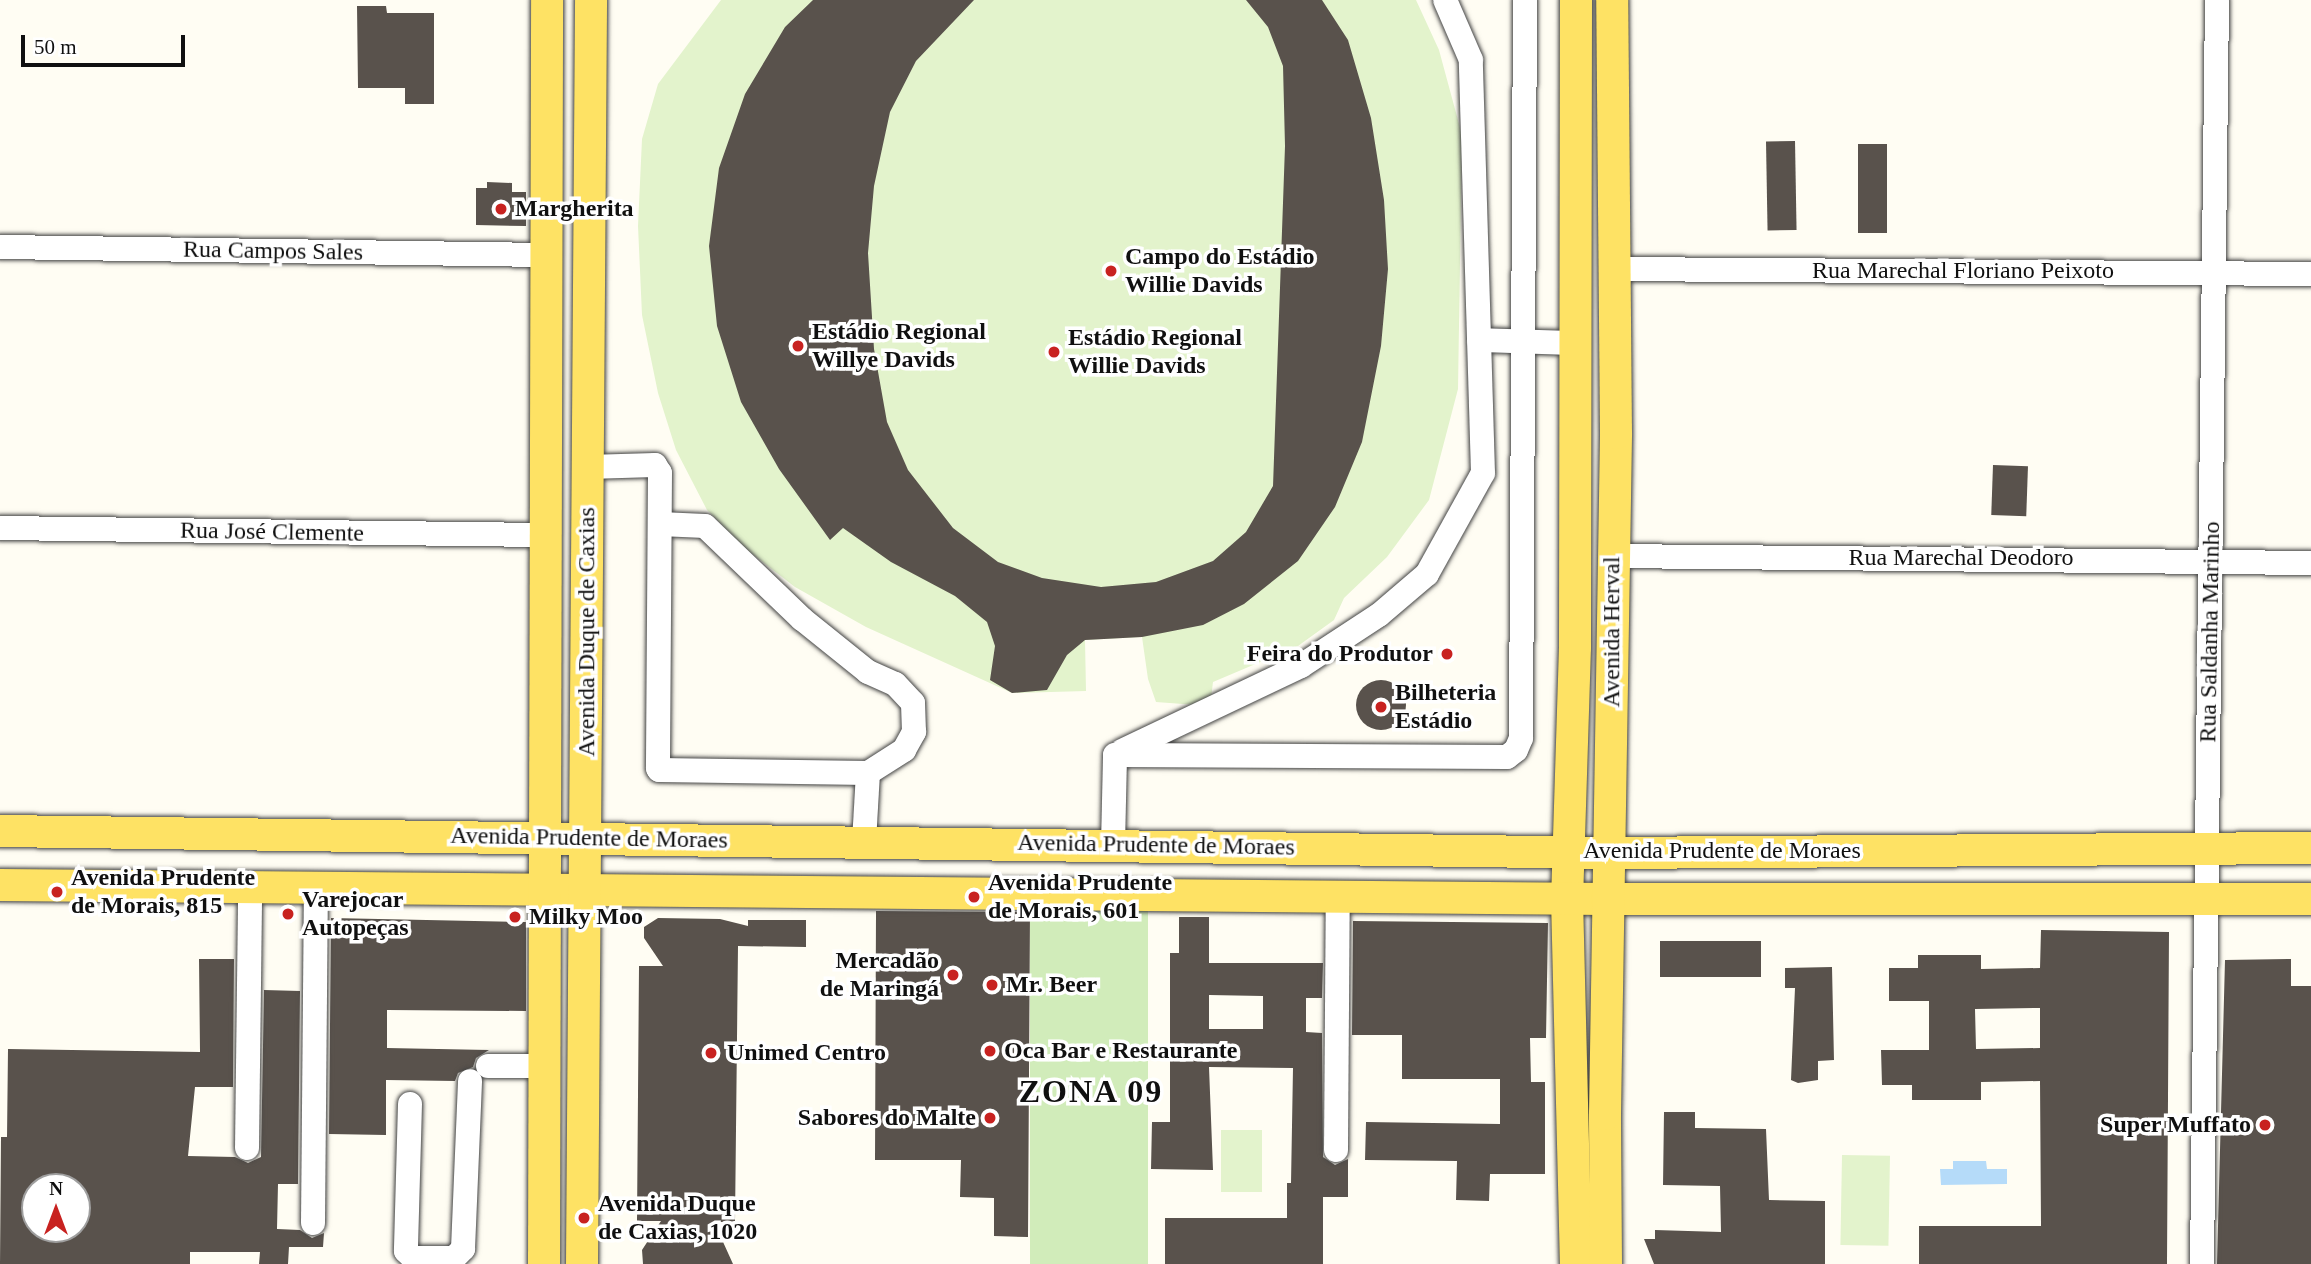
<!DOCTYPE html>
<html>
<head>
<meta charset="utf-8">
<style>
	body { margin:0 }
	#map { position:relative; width:2311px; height:1264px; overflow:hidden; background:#fffdf3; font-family:Georgia,serif }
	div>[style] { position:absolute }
	.green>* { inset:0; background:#d1ecba; transform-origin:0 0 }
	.pitch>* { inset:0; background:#e3f3cc; transform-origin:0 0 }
	.water>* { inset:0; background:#b5dbf9 }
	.building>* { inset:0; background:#59524c; transform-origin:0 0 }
	.round { border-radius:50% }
	.roads { filter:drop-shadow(0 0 2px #434343) drop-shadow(0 0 2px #434343) }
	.minor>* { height:24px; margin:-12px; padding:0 12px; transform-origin:12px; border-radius:12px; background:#fff }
	.major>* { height:32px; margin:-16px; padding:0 16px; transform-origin:16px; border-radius:16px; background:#fee264 }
	.dots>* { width:19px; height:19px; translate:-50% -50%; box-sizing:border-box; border:4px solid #fff; border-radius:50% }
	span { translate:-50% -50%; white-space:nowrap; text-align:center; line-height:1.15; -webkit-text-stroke:7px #fff; paint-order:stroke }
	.poi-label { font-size:24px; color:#101010; font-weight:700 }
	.left { translate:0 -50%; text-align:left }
	.right { translate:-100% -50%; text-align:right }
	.street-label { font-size:24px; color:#101010 }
	.district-label { font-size:32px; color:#101010; font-weight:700; letter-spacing:2px }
	.north { position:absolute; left:21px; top:1173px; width:70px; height:70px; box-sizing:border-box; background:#fff; border:2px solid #9f9f9f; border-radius:50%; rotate:0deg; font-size:19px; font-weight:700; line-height:28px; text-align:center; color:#101010 }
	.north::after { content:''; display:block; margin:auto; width:24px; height:32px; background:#c82220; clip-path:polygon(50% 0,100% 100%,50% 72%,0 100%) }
	.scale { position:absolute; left:21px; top:35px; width:164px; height:32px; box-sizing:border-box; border:4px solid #101010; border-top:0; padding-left:9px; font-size:21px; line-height:24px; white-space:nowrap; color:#101010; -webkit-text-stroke:5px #fff; paint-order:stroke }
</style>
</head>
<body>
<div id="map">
	<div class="green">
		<div style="left:1030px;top:893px;width:118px;height:371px"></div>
	</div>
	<div class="pitch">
		<div style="clip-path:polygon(721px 0,1416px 0,1439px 50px,1462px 135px,1458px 389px,1429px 500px,1387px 557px,1344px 598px,1334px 620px,1298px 646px,1213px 682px,1210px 706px,1156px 702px,1148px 679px,1142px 637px,1085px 640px,1086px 691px,1012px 693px,866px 627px,795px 587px,747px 550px,707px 510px,676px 450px,658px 393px,642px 315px,638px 226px,642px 139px,658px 84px)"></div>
		<div style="left:1221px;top:1130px;width:41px;height:62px"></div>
		<div style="left:1842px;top:1155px;width:48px;height:90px;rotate:1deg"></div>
	</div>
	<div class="water">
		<div style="clip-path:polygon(1953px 1161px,1986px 1161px,1987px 1169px,2007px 1169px,2007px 1184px,1941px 1185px,1940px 1169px,1953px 1169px)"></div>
	</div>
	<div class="building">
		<div style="clip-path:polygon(813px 0,974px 0,916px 61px,890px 112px,874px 186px,868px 253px,874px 349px,887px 422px,908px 470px,953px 528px,998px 562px,1042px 578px,1101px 587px,1156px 582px,1213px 561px,1246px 532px,1273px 486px,1285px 146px,1283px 66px,1268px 27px,1246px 0,1322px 0,1348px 40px,1371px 118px,1384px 200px,1388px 269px,1381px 346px,1362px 442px,1335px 507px,1298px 561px,1244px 604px,1203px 625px,1142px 637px,1085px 640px,1067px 655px,1047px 690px,1012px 693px,990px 680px,995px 646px,987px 622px,955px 596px,891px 562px,843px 528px,830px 540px,779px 469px,741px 402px,717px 326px,709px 246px,719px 168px,745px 94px,785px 27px)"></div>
		<div style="clip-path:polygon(357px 6px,386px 6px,387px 13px,434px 13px,434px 104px,405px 104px,405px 88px,358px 88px)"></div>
		<div style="left:1795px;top:141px;width:89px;height:29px;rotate:89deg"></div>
		<div style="left:1858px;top:144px;width:29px;height:89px"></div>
		<div style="clip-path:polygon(487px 182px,512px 183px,512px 192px,526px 192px,526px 226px,476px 225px,476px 188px,487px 188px)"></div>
		<div style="left:1993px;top:465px;width:35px;height:50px;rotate:2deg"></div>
		<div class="round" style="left:1356px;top:680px;width:50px;height:50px"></div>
		<div style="clip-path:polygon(876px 911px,1030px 912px,1028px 1237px,994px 1236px,994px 1198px,960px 1197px,961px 1160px,875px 1160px)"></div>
		<div style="clip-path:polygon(evenodd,1179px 917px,1209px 917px,1209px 963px,1323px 963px,1322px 998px,1306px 998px,1306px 1032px,1322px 1033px,1323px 1157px,1335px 1165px,1348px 1159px,1348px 1197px,1323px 1197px,1323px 1264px,1165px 1264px,1165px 1218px,1287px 1218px,1287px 1183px,1291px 1183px,1293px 1068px,1209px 1067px,1213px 1170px,1151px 1169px,1152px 1122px,1170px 1122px,1170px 953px,1179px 953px,1179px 917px,1209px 995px,1263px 996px,1263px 1029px,1209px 1029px,1209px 995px)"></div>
		<div style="clip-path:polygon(331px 918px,526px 922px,526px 1011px,387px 1010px,387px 1048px,489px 1050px,476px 1058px,473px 1067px,458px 1073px,455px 1081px,386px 1080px,386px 1135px,329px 1134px)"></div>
		<div style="clip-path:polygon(720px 919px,748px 926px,748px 920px,806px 920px,806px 947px,738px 946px,735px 1222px,714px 1222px,733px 1264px,643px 1264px,642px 1250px,661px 1221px,637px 1221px,639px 966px,663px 966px,644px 938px,644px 927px,658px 918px)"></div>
		<div style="clip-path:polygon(1353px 921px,1548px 923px,1546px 1038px,1530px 1038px,1531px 1082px,1545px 1082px,1545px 1174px,1490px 1174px,1489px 1201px,1456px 1200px,1457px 1161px,1365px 1160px,1366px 1122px,1500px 1124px,1500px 1079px,1402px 1079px,1402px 1035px,1352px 1035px)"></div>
		<div style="clip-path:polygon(evenodd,2041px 930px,2169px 932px,2167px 1264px,1919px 1264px,1919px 1226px,2041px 1226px,2040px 1081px,1981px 1082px,1981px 1100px,1912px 1100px,1912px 1085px,1882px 1085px,1881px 1050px,1929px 1050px,1929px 1001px,1889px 1001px,1889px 968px,1918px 968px,1918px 955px,1981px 955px,1981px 969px,2040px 968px,2041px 930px,2040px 1008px,2040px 1048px,1976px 1049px,1975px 1009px,2040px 1008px)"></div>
		<div style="left:1660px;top:941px;width:101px;height:36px"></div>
		<div style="clip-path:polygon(evenodd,199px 959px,234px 959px,233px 1087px,195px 1087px,188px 1156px,235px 1157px,248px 1163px,261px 1157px,264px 990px,300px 991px,298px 1184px,278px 1184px,277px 1229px,300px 1230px,312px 1238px,324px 1233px,323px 1247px,289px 1247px,288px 1264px,259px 1264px,260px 1252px,190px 1252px,190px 1264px,0 1264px,1px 1137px,7px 1137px,8px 1049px,200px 1052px,199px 959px,35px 1187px,77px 1187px,77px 1229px,35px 1229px,35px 1187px)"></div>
		<div style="clip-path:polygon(2291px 959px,2291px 986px,2311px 986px,2311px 1264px,2217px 1264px,2225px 960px)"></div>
		<div style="clip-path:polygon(1832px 967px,1834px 1060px,1818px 1061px,1818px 1080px,1798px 1083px,1791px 1080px,1795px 988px,1785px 988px,1785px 968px)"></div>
		<div style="clip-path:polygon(1664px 1112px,1695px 1112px,1695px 1128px,1766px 1129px,1769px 1200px,1825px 1201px,1825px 1264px,1654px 1264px,1644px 1239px,1655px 1239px,1655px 1230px,1721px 1232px,1720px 1186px,1663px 1185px)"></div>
	</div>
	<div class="roads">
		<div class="minor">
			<div style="left:0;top:247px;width:546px;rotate:0.84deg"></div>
			<div style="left:1614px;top:269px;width:697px;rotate:0.41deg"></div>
			<div style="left:1479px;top:340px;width:96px;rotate:1.8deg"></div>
			<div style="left:588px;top:467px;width:67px;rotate:-1.7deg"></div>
			<div style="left:655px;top:465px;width:9px;rotate:58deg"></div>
			<div style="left:660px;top:473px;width:295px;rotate:90.4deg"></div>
			<div style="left:658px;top:768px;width:2px;rotate:63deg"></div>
			<div style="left:659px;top:770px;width:209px;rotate:0.8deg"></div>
			<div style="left:868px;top:773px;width:43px;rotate:-32.6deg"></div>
			<div style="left:904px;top:750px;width:21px;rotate:-61deg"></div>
			<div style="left:914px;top:732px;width:29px;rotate:-92deg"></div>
			<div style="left:913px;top:703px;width:26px;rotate:-133deg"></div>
			<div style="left:895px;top:684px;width:30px;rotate:-156deg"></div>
			<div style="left:868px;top:672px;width:85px;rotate:-141.2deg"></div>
			<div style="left:802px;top:619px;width:134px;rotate:-136.2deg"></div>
			<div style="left:705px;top:526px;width:45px;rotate:-177.5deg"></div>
			<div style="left:0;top:528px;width:544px;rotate:0.74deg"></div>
			<div style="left:1611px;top:556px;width:700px;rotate:0.57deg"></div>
			<div style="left:1122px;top:751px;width:198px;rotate:-25.4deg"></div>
			<div style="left:1301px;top:666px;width:93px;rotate:-33.2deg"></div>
			<div style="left:1379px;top:615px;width:63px;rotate:-40.5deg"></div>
			<div style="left:1427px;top:574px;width:115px;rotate:-61deg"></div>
			<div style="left:1483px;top:473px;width:413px;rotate:-91.7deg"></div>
			<div style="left:1471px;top:60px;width:65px;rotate:-113.4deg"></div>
			<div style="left:864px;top:842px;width:69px;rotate:-86.7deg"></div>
			<div style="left:1113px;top:845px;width:90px;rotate:-88.7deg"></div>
			<div style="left:1115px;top:755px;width:392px;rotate:0.3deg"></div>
			<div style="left:1507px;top:757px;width:11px;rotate:-38deg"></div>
			<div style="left:1516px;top:750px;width:13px;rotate:-67deg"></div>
			<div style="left:1521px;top:738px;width:738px;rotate:-89.69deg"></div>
			<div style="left:488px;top:1066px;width:55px"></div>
			<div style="left:410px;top:1104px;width:147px;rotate:91.6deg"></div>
			<div style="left:406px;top:1251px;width:10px;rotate:45deg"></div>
			<div style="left:413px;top:1258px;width:41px"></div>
			<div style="left:454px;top:1258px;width:13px;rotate:-45deg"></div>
			<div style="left:463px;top:1249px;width:168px;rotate:-87.6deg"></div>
			<div style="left:247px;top:1148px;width:261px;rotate:-89.3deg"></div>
			<div style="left:1336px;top:1150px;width:255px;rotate:-89.6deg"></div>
			<div style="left:313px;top:1223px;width:335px;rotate:-89.5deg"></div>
			<div style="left:2202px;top:1264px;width:1264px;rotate:-89.32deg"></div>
		</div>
		<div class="major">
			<div style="left:1576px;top:0;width:647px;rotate:90.09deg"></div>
			<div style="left:1575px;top:647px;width:251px;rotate:91.8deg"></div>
			<div style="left:1567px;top:898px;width:366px;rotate:88.6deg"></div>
			<div style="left:0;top:831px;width:1608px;rotate:0.78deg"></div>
			<div style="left:1608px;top:853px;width:703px;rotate:-0.41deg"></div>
			<div style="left:0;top:885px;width:1607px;rotate:0.5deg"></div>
			<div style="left:1607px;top:899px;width:704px"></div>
			<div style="left:544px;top:1264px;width:1264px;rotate:-89.86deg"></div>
			<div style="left:582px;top:1264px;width:1264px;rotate:-89.59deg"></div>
			<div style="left:1606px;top:1264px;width:150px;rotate:-90.4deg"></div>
			<div style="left:1605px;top:1114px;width:681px;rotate:-89.07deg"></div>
			<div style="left:1616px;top:433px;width:433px;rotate:-90.5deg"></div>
		</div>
	</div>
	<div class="dots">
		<div style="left:501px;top:209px;background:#c82220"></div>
		<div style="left:1111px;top:271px;background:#c82220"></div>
		<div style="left:798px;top:346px;background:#c82220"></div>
		<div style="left:1054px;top:352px;background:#c82220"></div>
		<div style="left:1447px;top:654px;background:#c82220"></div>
		<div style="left:1381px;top:707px;background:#c82220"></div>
		<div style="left:57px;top:892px;background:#c82220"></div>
		<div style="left:974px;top:897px;background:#c82220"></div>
		<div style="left:288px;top:914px;background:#c82220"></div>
		<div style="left:515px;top:917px;background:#c82220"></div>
		<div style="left:953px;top:975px;background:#c82220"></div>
		<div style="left:992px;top:985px;background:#c82220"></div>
		<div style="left:990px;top:1051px;background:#c82220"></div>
		<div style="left:711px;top:1053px;background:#c82220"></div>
		<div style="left:990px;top:1118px;background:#c82220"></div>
		<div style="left:2265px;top:1125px;background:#c82220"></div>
		<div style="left:584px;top:1218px;background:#c82220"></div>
	</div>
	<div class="poi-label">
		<span class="left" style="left:515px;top:209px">Margherita</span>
		<span class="left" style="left:1125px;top:271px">Campo do Estádio<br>Willie Davids</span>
		<span class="left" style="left:812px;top:346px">Estádio Regional<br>Willye Davids</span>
		<span class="left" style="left:1068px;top:352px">Estádio Regional<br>Willie Davids</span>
		<span class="right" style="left:1433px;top:654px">Feira do Produtor</span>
		<span class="left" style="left:1395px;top:707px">Bilheteria<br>Estádio</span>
		<span class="left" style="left:71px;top:892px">Avenida Prudente<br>de Morais, 815</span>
		<span class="left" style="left:988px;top:897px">Avenida Prudente<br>de Morais, 601</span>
		<span class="left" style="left:302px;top:914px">Varejocar<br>Autopeças</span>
		<span class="left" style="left:529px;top:917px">Milky Moo</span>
		<span class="right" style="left:939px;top:975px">Mercadão<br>de Maringá</span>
		<span class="left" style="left:1006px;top:985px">Mr. Beer</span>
		<span class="left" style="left:1004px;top:1051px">Oca Bar e Restaurante</span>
		<span class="left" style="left:727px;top:1053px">Unimed Centro</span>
		<span class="right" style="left:976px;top:1118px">Sabores do Malte</span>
		<span class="right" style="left:2251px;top:1125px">Super Muffato</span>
		<span class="left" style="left:598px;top:1218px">Avenida Duque<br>de Caxias, 1020</span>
	</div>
	<div class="street-label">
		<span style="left:273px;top:251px;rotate:1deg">Rua Campos Sales</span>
		<span style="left:1963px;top:271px">Rua Marechal Floriano Peixoto</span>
		<span style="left:272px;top:532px;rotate:1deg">Rua José Clemente</span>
		<span style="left:1961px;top:558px">Rua Marechal Deodoro</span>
		<span style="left:587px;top:632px;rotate:-90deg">Avenida Duque de Caxias</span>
		<span style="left:1612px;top:632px;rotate:-90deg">Avenida Herval</span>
		<span style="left:2210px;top:632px;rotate:-89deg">Rua Saldanha Marinho</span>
		<span style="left:589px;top:838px;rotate:1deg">Avenida Prudente de Moraes</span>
		<span style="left:1156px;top:845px;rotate:1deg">Avenida Prudente de Moraes</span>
		<span style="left:1722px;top:851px">Avenida Prudente de Moraes</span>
	</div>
	<div class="district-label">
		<span style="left:1091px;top:1091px">ZONA 09</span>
	</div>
	<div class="north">N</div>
	<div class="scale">50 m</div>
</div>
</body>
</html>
